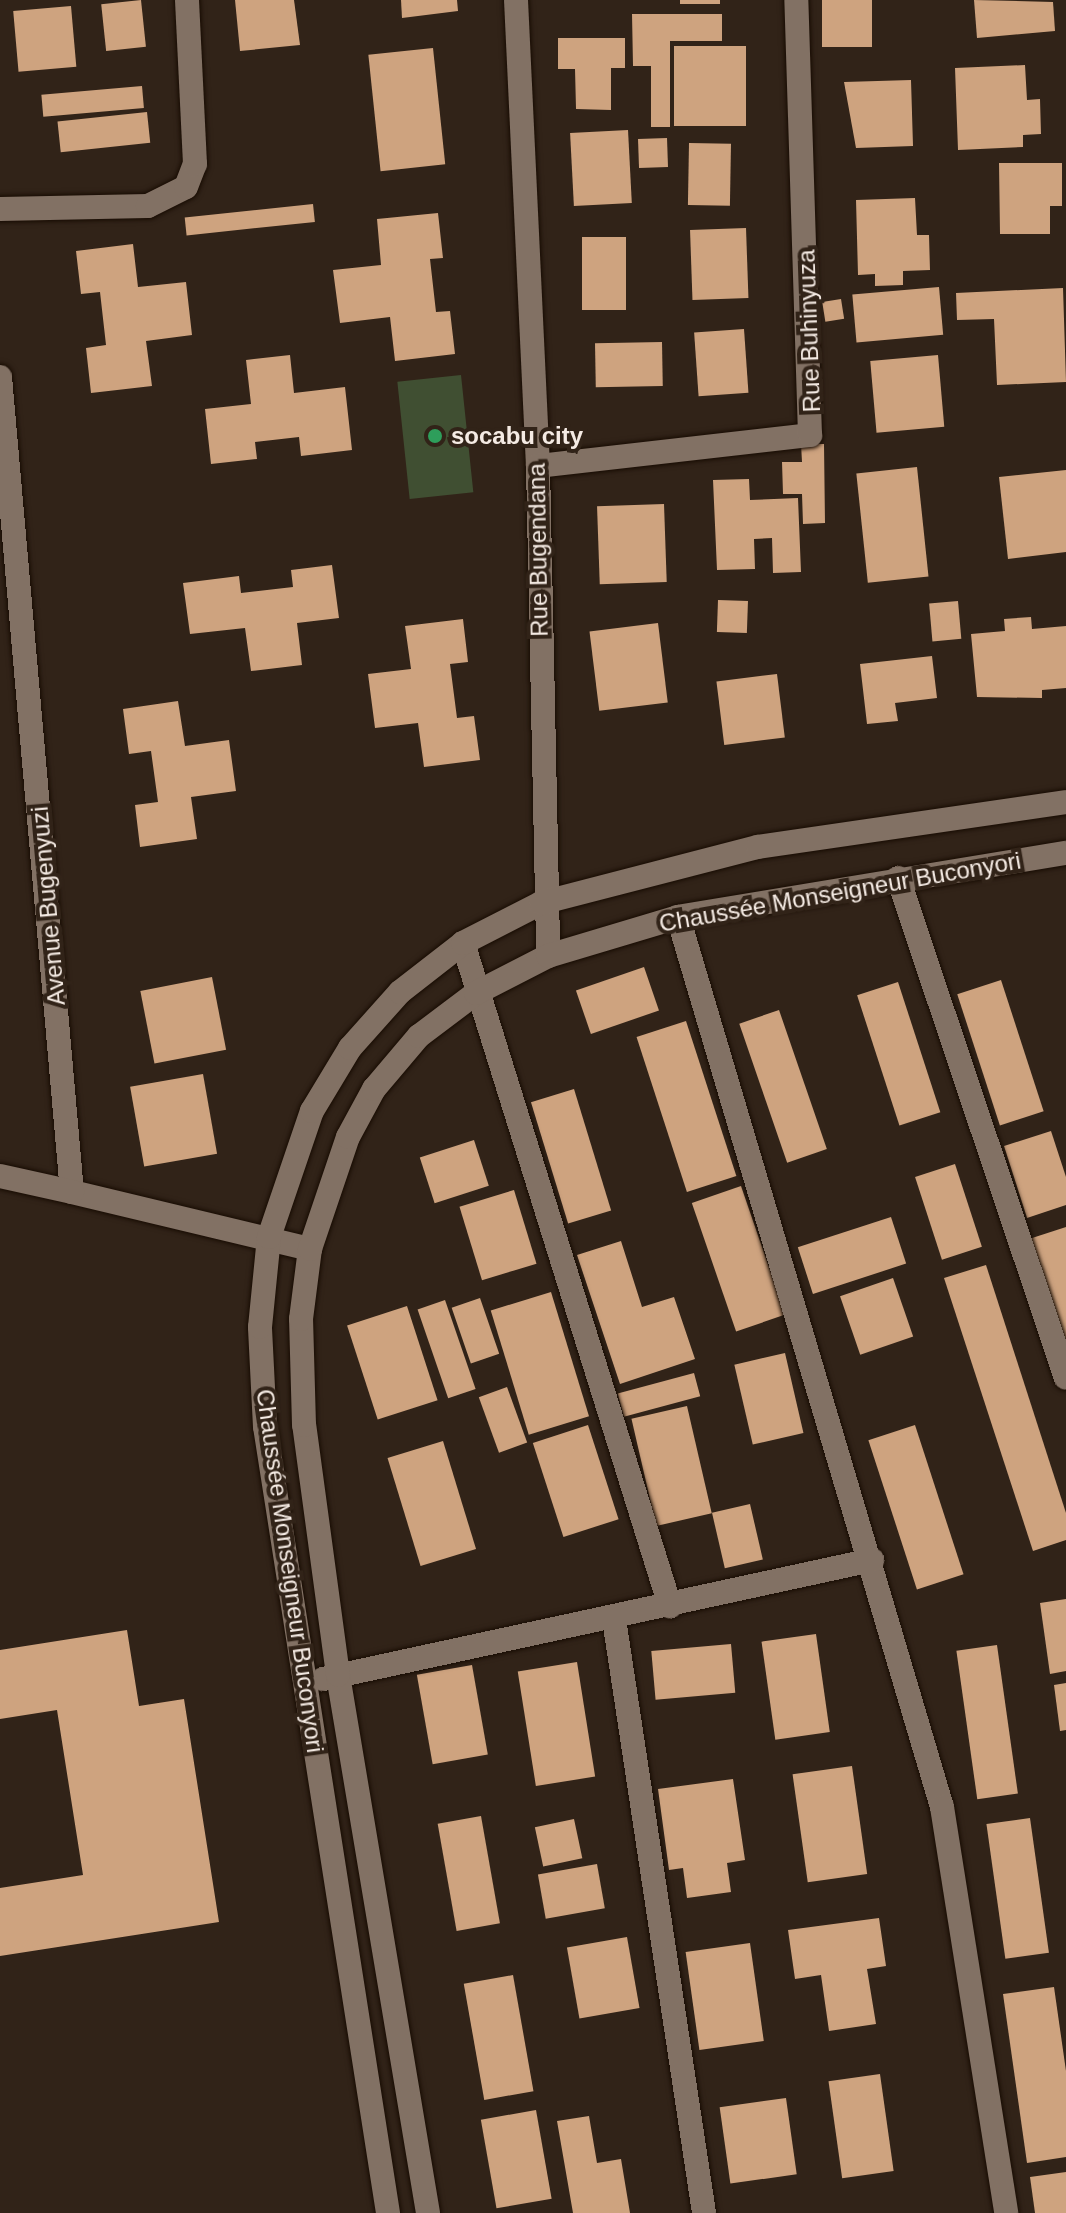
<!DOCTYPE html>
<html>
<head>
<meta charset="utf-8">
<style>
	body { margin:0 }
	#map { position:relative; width:1066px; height:2213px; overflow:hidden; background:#312318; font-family:Arial,sans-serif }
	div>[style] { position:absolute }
	.green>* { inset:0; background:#404f32; transform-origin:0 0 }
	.building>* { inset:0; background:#cea37f; transform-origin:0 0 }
	.roads { filter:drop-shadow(0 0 2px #180c03) drop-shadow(0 0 2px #180c03) }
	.minor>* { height:24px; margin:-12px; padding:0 12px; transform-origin:12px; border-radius:12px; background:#827164 }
	.dots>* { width:22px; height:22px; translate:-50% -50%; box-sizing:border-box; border:4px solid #312318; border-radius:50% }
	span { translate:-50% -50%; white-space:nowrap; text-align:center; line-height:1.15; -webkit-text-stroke:8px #312318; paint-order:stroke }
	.street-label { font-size:24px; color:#f5ebe4 }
	.poi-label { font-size:24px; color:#f5ebe4; font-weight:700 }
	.left { translate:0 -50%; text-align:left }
</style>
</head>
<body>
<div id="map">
	<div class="green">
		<div style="left:461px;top:375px;width:118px;height:64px;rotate:84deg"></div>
	</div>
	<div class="building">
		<div style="left:141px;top:0;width:47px;height:40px;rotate:84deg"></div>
		<div style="clip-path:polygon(235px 0,294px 0,300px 45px,240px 51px)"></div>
		<div style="clip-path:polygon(401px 0,457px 0,458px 11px,402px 18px)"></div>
		<div style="left:680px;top:0;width:40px;height:4px"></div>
		<div style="left:822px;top:0;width:50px;height:47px"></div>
		<div style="clip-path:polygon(974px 0,1053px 2px,1055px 31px,977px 38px)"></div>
		<div style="left:71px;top:6px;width:61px;height:58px;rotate:85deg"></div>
		<div style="clip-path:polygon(632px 14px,722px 14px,722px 41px,670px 41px,670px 127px,651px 127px,651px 66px,633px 66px)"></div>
		<div style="clip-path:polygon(558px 38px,625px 38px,625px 68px,611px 68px,611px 110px,576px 109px,575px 69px,558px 69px)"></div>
		<div style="left:674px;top:46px;width:72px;height:80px"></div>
		<div style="left:433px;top:48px;width:117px;height:65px;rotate:84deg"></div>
		<div style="clip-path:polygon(1025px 65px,1027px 100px,1040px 99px,1041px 134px,1023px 135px,1023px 147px,958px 150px,955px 68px)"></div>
		<div style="clip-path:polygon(911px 80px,913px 146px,856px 148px,844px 82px)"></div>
		<div style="left:142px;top:86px;width:22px;height:101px;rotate:85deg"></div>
		<div style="left:147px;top:112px;width:31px;height:90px;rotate:84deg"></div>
		<div style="left:628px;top:130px;width:73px;height:58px;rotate:87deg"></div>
		<div style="left:667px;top:138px;width:29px;height:29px;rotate:88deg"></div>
		<div style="left:689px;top:143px;width:42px;height:62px;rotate:1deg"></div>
		<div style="clip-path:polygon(999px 163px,1062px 163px,1062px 206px,1050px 206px,1050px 234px,1000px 234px)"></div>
		<div style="clip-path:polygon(915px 198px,917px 235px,929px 235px,930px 270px,903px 271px,903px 285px,875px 286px,875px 274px,858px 275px,856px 200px)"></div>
		<div style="left:313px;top:204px;width:18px;height:129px;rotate:84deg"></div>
		<div style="clip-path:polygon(438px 213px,443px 258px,430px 259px,436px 312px,450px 311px,455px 354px,395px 361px,390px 317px,340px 323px,333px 270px,381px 265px,377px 219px)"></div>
		<div style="left:746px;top:228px;width:70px;height:56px;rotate:88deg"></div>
		<div style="left:582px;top:237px;width:44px;height:73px"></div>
		<div style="clip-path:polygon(133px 244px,138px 287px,186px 282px,192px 335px,146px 341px,152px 386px,91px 393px,86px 348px,106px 345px,100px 292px,81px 294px,76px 251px)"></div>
		<div style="left:939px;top:287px;width:48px;height:87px;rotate:85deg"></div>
		<div style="clip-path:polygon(1063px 288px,1066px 382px,997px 385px,994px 319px,957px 320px,956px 293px)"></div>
		<div style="left:841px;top:299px;width:20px;height:19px;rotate:81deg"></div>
		<div style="left:744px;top:329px;width:64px;height:50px;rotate:86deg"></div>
		<div style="left:662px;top:342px;width:44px;height:67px;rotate:89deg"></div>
		<div style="clip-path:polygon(290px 355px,294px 393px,345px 387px,352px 450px,301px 456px,299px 437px,255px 442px,257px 459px,211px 464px,205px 409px,251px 404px,246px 360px)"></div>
		<div style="left:938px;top:355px;width:72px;height:68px;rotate:85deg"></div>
		<div style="clip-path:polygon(801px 444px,824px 444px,825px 523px,803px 524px,802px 494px,783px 494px,782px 462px,802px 462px)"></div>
		<div style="left:917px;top:467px;width:110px;height:61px;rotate:84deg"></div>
		<div style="clip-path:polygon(1066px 470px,1066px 552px,1008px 559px,999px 477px)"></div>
		<div style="clip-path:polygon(749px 479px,750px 500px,798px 498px,801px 572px,773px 573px,772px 538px,754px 539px,755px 569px,717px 570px,713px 480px)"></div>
		<div style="left:664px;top:504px;width:78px;height:67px;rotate:88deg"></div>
		<div style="clip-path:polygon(332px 565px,339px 618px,297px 623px,302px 665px,251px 671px,245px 628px,190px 634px,183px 583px,239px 576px,241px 593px,293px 587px,291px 570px)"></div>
		<div style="left:718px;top:600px;width:30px;height:32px;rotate:2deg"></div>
		<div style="left:958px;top:601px;width:38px;height:29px;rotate:85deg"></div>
		<div style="clip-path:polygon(1031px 617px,1032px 629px,1066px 626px,1066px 688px,1042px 690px,1042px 698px,977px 697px,971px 634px,1005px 631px,1004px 619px)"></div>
		<div style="clip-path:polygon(463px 619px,468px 662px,450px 664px,457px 718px,474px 716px,480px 760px,424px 767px,418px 723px,375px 728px,368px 674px,411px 669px,405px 626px)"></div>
		<div style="left:658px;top:623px;width:80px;height:69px;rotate:83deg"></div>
		<div style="clip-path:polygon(932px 656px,937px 698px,895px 703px,898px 721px,867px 724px,860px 664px)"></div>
		<div style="left:777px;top:674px;width:64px;height:61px;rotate:83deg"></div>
		<div style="clip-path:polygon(178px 701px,185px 746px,229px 740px,236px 791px,191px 797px,197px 839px,140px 847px,135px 805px,158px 802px,151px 751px,129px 754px,123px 709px)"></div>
		<div style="left:644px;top:967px;width:46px;height:72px;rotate:71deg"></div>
		<div style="left:212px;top:977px;width:74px;height:73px;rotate:79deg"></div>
		<div style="left:1001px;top:980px;width:138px;height:46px;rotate:72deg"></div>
		<div style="left:898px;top:982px;width:137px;height:43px;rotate:72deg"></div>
		<div style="left:779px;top:1010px;width:147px;height:42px;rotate:71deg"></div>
		<div style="left:686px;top:1021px;width:163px;height:52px;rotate:72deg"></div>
		<div style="left:203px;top:1074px;width:81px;height:74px;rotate:80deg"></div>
		<div style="left:574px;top:1089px;width:127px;height:45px;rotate:73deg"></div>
		<div style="clip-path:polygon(1051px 1131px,1066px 1177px,1066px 1205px,1027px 1218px,1004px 1146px)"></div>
		<div style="left:474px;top:1140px;width:48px;height:57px;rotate:72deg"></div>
		<div style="left:955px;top:1164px;width:87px;height:42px;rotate:72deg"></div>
		<div style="left:741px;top:1186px;width:136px;height:52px;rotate:71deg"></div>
		<div style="left:514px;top:1190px;width:77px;height:57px;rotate:73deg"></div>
		<div style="left:891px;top:1217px;width:49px;height:98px;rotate:72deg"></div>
		<div style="clip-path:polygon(1066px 1227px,1066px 1351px,1029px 1239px)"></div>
		<div style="clip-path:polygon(621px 1241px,642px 1307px,674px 1297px,695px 1359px,620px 1384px,577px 1255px)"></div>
		<div style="clip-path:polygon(986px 1265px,1066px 1513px,1066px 1540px,1033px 1551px,944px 1278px)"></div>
		<div style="left:893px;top:1278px;width:62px;height:56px;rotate:71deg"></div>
		<div style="left:551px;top:1292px;width:130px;height:63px;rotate:73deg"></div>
		<div style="left:480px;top:1298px;width:59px;height:30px;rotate:71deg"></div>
		<div style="left:445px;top:1300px;width:94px;height:29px;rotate:71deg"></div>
		<div style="left:407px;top:1306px;width:99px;height:63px;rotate:72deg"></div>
		<div style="left:785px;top:1353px;width:82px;height:52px;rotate:77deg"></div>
		<div style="left:694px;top:1373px;width:24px;height:79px;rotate:75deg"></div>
		<div style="left:507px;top:1387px;width:59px;height:30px;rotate:70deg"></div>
		<div style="left:687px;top:1406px;width:110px;height:57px;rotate:77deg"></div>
		<div style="left:588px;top:1425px;width:99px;height:58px;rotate:72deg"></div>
		<div style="left:915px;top:1425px;width:157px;height:49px;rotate:72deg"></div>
		<div style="left:443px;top:1441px;width:113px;height:58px;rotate:73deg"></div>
		<div style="left:750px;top:1504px;width:57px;height:39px;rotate:77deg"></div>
		<div style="clip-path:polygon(1066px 1599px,1066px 1671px,1050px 1674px,1040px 1603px)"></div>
		<div style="clip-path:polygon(127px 1630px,139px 1706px,184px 1699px,219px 1922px,0 1956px,0 1888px,83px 1875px,57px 1710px,0 1719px,0 1650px)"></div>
		<div style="left:816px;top:1634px;width:99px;height:55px;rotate:82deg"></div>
		<div style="left:731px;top:1644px;width:49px;height:80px;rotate:85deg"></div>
		<div style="left:997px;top:1645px;width:150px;height:41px;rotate:82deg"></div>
		<div style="left:577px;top:1662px;width:116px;height:60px;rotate:81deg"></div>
		<div style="left:472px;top:1665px;width:91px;height:56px;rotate:80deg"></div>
		<div style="clip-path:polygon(1066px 1683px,1066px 1730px,1060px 1731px,1054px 1685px)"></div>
		<div style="left:852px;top:1766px;width:109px;height:60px;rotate:82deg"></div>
		<div style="clip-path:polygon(733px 1779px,745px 1860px,727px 1863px,731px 1892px,687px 1898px,683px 1868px,669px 1870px,658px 1789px)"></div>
		<div style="left:481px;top:1816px;width:109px;height:44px;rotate:80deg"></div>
		<div style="left:1030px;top:1818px;width:136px;height:44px;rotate:82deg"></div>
		<div style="left:574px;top:1819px;width:40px;height:40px;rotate:78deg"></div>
		<div style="left:597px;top:1864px;width:45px;height:60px;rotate:80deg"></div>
		<div style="clip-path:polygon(879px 1918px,886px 1966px,867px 1969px,876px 2024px,829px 2031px,821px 1975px,795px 1979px,788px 1930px)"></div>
		<div style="left:627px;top:1937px;width:72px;height:61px;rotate:80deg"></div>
		<div style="left:750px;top:1943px;width:99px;height:65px;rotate:82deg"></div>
		<div style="left:513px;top:1975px;width:118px;height:50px;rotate:80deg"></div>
		<div style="clip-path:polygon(1054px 1987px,1066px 2071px,1066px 2157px,1027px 2163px,1003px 1994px)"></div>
		<div style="left:880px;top:2074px;width:98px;height:52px;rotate:82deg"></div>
		<div style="left:786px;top:2098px;width:77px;height:67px;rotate:82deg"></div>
		<div style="left:536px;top:2110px;width:90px;height:56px;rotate:80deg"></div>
		<div style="clip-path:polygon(589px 2116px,597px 2163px,621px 2159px,630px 2213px,573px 2213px,557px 2121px)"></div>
		<div style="clip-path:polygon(1066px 2172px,1066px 2213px,1035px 2213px,1030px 2177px)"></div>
	</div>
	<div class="roads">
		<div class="minor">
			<div style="left:516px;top:0;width:467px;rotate:87.3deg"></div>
			<div style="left:538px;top:466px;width:490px;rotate:88.8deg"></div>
			<div style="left:0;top:209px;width:148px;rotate:-1.2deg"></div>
			<div style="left:148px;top:206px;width:42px;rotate:-26.6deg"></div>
			<div style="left:186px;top:187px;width:25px;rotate:-69deg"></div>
			<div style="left:195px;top:164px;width:164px;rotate:-92.8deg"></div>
			<div style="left:0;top:377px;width:818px;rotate:84.95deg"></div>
			<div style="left:72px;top:1192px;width:245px;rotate:13.5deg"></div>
			<div style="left:538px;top:466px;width:274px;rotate:-6.5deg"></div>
			<div style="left:810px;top:435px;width:435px;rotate:-91.8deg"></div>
			<div style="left:898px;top:878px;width:527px;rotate:71.43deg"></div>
			<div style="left:678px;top:917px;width:928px;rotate:73.48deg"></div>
			<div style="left:942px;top:1807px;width:411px;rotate:81deg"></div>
			<div style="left:463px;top:943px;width:695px;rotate:72.66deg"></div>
			<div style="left:0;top:1176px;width:74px;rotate:12.5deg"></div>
			<div style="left:614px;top:1619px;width:601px;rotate:81.38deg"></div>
			<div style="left:323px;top:1679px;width:562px;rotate:-12.23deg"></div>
			<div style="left:388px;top:2213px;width:796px;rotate:-98.89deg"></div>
			<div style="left:265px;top:1427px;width:100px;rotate:-92.9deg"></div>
			<div style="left:260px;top:1327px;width:90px;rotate:-84.3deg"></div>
			<div style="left:269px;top:1237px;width:133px;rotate:-71.2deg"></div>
			<div style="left:312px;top:1111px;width:74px;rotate:-58.9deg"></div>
			<div style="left:350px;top:1048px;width:75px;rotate:-48.2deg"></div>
			<div style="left:400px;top:992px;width:80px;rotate:-37.9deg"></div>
			<div style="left:463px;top:943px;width:88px;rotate:-27.1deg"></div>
			<div style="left:541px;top:903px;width:224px;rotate:-14.5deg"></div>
			<div style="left:758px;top:847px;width:311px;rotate:-8.3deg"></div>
			<div style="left:428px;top:2213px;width:545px;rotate:-99.5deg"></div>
			<div style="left:338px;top:1675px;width:252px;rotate:-97.7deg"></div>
			<div style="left:304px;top:1425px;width:106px;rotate:-91.6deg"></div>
			<div style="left:301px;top:1319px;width:71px;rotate:-82.7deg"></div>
			<div style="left:310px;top:1249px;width:118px;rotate:-71.3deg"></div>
			<div style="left:348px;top:1137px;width:55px;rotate:-61.6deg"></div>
			<div style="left:374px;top:1089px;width:70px;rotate:-49.7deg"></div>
			<div style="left:419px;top:1036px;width:71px;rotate:-37deg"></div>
			<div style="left:476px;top:993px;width:81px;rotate:-27.2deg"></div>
			<div style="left:548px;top:956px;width:136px;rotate:-16.7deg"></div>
			<div style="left:678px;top:917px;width:393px;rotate:-9.4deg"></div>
		</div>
	</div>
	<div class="dots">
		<div style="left:435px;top:436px;background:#2e9e5b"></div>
	</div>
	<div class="street-label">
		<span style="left:809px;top:331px;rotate:-92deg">Rue Buhinyuza</span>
		<span style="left:538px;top:550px;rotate:-91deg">Rue Bugendana</span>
		<span style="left:840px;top:892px;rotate:-10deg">Chaussée Monseigneur Buconyori</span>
		<span style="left:48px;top:906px;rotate:-95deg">Avenue Bugenyuzi</span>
		<span style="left:290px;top:1571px;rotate:82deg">Chaussée Monseigneur Buconyori</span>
	</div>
	<div class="poi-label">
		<span class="left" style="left:451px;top:436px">socabu city</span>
	</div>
</div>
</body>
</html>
